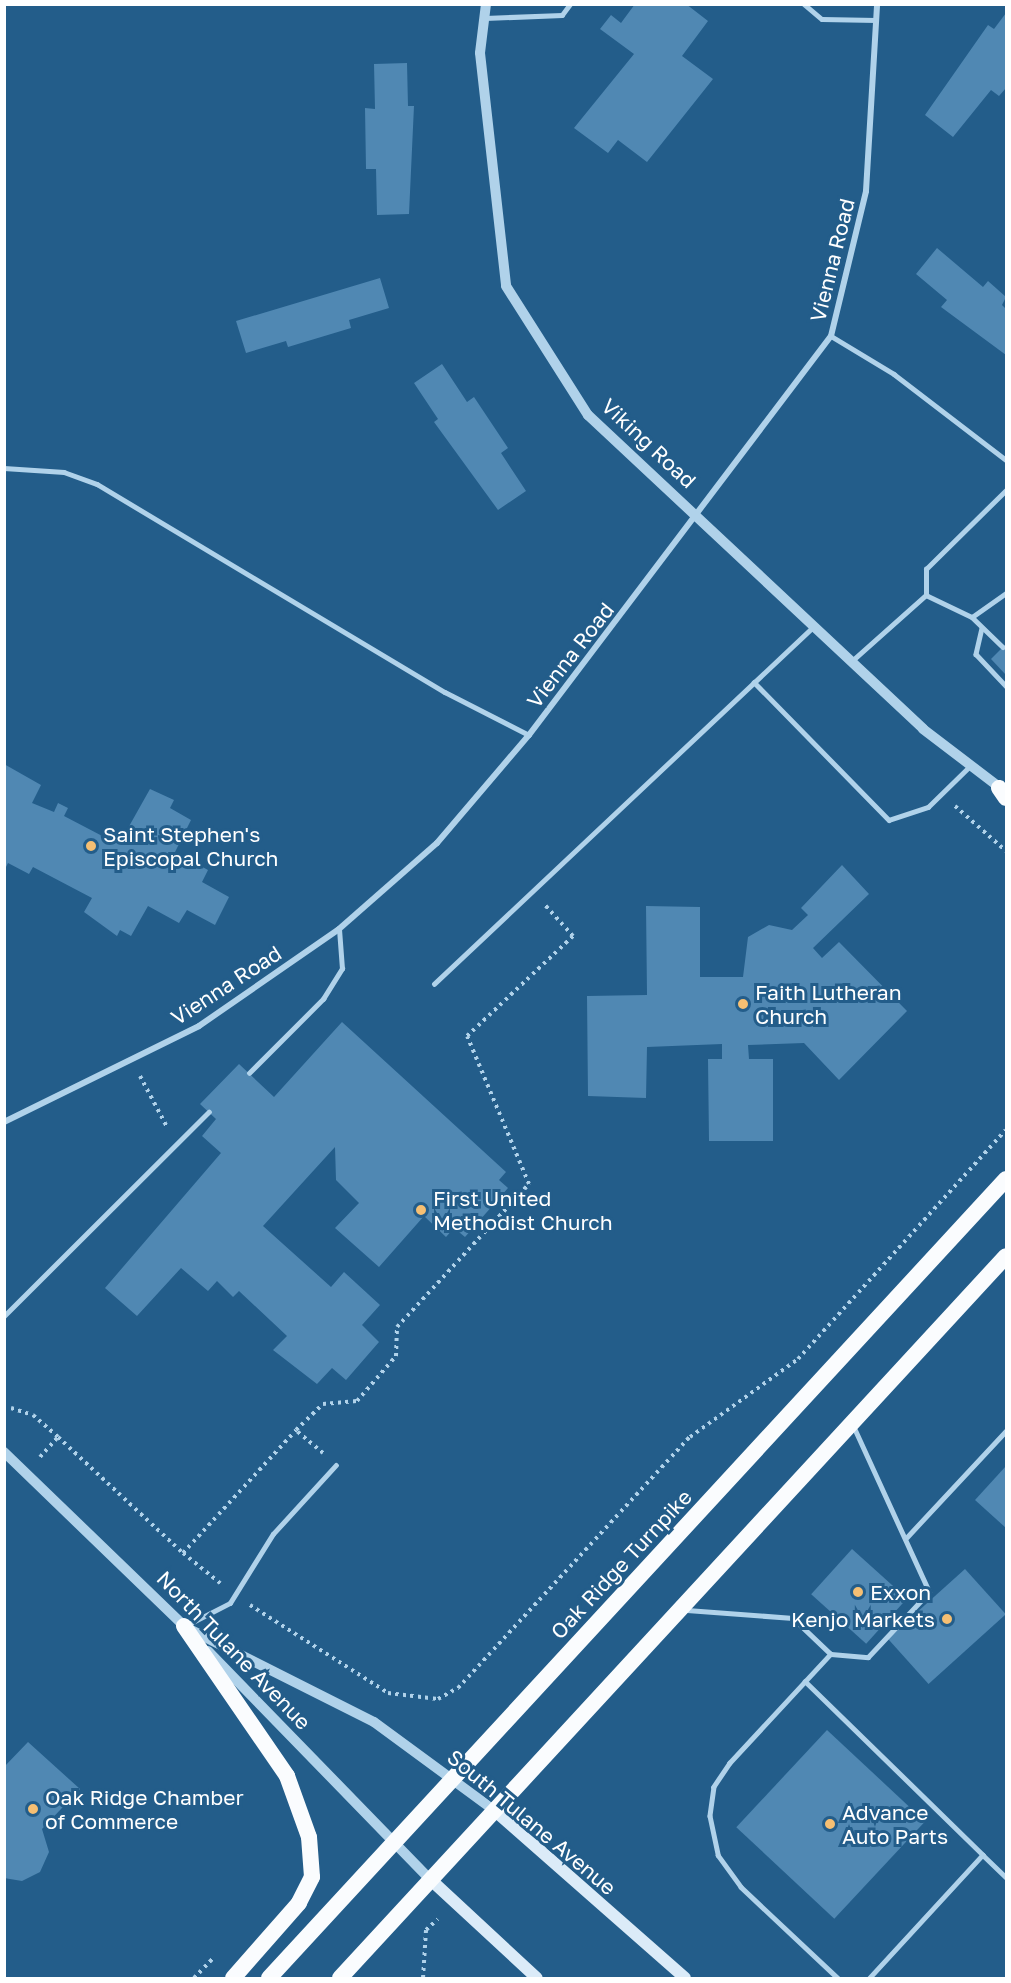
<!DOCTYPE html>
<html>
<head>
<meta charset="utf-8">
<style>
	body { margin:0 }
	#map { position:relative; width:1011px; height:1983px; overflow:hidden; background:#235d8a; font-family:"Golos Text",sans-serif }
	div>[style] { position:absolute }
	.building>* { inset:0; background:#5088b3; transform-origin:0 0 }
	.path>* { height:4px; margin-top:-2px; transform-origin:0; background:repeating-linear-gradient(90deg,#b0d2ea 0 3px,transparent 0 7.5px) }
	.service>* { height:4.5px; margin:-2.25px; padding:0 2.25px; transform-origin:2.25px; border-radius:2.25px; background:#b0d2ea }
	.minor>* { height:6px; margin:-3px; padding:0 3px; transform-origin:3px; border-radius:3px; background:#b0d2ea }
	.tertiary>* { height:10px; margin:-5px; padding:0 5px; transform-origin:5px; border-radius:5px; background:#b0d2ea }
	.secondary>* { height:12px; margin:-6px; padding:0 6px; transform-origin:6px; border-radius:6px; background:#dbebf8 }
	.trunk>* { height:16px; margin:-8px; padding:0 8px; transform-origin:8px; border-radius:8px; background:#fafcfe }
	.dots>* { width:16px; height:16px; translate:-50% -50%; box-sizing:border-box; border:3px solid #235d8a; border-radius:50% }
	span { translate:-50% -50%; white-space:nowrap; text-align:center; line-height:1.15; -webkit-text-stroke:6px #235d8a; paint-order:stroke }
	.street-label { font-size:21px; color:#fff }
	.poi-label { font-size:21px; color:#fff }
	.left { translate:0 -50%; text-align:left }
	.right { translate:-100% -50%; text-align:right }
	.frame { position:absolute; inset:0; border:6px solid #fff; pointer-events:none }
</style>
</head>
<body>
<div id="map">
	<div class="building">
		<div style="clip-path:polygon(635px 4px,686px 4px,708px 21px,682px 56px,713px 79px,647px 162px,618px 140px,608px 153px,574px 128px,634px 54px,600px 29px,611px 15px,621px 23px)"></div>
		<div style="clip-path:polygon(1006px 13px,1006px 88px,999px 96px,991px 90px,953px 137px,925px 115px,988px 25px,994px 29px)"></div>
		<div style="clip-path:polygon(407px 63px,408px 106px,414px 106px,409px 214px,377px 215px,376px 169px,366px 169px,365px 108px,375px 109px,374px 64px)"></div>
		<div style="clip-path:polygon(937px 248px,983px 287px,988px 281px,1006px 297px,1002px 305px,1006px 309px,1006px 355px,941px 307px,947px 300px,916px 274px)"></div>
		<div style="clip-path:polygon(380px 278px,389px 308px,349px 320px,351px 328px,288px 347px,286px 341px,246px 353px,236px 321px)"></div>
		<div style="clip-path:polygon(442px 364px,467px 402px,474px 397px,508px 448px,501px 453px,526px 491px,498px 510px,434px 422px,438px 419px,414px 383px)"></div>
		<div style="clip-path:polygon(1006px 644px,1006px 675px,991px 659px)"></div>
		<div style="clip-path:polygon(4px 764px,41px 785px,32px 803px,54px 812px,58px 803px,68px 808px,64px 816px,108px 839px,112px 832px,123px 837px,150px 789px,174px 800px,170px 808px,191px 820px,175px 852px,208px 870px,202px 882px,229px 897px,215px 925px,187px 910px,179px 923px,148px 906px,131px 936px,120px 930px,117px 936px,84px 912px,92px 898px,33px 867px,29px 874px,8px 863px,4px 871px)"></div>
		<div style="clip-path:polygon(842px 865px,869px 894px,813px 948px,822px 958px,839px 942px,907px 1011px,839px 1080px,804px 1043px,748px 1045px,749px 1059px,773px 1059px,773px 1141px,709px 1141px,708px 1059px,722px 1059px,722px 1044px,647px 1047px,646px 1098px,588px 1096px,587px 996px,647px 995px,646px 906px,700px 907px,700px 977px,743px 977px,748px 937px,769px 925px,792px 930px,808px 915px,801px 908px)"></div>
		<div style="clip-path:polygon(342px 1022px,506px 1172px,499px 1180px,508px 1188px,465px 1237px,454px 1228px,446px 1237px,424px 1216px,379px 1267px,335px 1228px,359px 1203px,336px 1180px,335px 1147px,263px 1226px,331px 1287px,344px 1272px,380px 1305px,362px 1325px,379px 1342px,346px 1380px,332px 1368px,317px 1384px,273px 1350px,287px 1336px,239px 1291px,233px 1297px,217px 1281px,208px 1291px,181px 1268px,137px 1316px,105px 1288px,221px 1153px,202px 1136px,216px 1119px,200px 1104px,239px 1064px,274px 1097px)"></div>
		<div style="clip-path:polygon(1006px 1466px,1006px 1528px,975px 1500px)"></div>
		<div style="left:852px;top:1549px;width:74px;height:61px;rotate:42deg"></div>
		<div style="left:965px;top:1569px;width:61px;height:104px;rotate:48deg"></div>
		<div style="left:827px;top:1730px;width:134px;height:133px;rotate:43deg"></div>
		<div style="clip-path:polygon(28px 1742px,80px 1789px,42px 1829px,49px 1852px,40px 1872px,22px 1881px,4px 1878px,4px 1767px)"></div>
	</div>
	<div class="path">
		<div style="left:955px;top:806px;width:68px;rotate:41.4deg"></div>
		<div style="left:140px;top:1076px;width:58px;rotate:62.1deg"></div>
		<div style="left:11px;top:1408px;width:23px;rotate:18deg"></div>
		<div style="left:33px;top:1415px;width:33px;rotate:41deg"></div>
		<div style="left:323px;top:1453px;width:35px;rotate:-140deg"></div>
		<div style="left:296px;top:1430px;width:37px;rotate:-44deg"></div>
		<div style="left:323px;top:1404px;width:34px;rotate:-5deg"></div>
		<div style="left:357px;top:1401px;width:60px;rotate:-49.1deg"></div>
		<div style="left:396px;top:1356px;width:29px;rotate:-88deg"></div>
		<div style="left:397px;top:1327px;width:195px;rotate:-47.3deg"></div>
		<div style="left:529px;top:1184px;width:160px;rotate:-112.7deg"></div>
		<div style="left:467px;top:1036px;width:146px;rotate:-43.3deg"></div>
		<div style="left:573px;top:936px;width:42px;rotate:-132.1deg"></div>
		<div style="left:40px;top:1457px;width:27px;rotate:-48deg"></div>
		<div style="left:58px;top:1437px;width:171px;rotate:42.9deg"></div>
		<div style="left:183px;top:1553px;width:167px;rotate:-47.4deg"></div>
		<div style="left:183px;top:1553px;width:48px;rotate:39deg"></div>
		<div style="left:250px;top:1605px;width:164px;rotate:32.5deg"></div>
		<div style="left:388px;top:1693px;width:50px;rotate:6.8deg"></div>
		<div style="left:438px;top:1699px;width:23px;rotate:-29deg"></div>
		<div style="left:458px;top:1688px;width:342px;rotate:-47.3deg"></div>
		<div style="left:690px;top:1437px;width:133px;rotate:-35.8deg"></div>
		<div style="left:798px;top:1359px;width:309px;rotate:-47.8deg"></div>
		<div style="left:194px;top:1978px;width:29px;rotate:-46deg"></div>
		<div style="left:423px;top:1978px;width:48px;rotate:-86.4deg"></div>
		<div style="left:426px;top:1930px;width:16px;rotate:-43deg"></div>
	</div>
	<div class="service">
		<div style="left:804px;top:4px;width:23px;rotate:40deg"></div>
		<div style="left:822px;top:19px;width:54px;rotate:1.1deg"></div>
		<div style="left:485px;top:18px;width:77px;rotate:-2.2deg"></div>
		<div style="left:562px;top:15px;width:14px;rotate:-54deg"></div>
		<div style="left:831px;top:336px;width:74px;rotate:31.1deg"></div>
		<div style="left:894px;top:374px;width:141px;rotate:37.5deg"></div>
		<div style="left:4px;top:468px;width:60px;rotate:3.8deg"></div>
		<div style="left:64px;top:472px;width:35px;rotate:20deg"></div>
		<div style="left:97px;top:484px;width:405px;rotate:30.9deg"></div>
		<div style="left:445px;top:692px;width:94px;rotate:27.1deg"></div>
		<div style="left:926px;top:595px;width:51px;rotate:25.6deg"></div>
		<div style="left:972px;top:617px;width:42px;rotate:-35.2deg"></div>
		<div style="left:972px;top:617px;width:43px;rotate:44.1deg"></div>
		<div style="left:982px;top:628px;width:27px;rotate:103deg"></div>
		<div style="left:976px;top:654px;width:44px;rotate:46.8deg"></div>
		<div style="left:853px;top:660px;width:98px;rotate:-41.7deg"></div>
		<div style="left:926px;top:595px;width:26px;rotate:-90deg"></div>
		<div style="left:926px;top:569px;width:112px;rotate:-44.6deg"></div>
		<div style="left:754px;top:682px;width:193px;rotate:45.6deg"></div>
		<div style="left:889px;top:820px;width:41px;rotate:-18.4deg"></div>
		<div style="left:928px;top:807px;width:57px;rotate:-44.3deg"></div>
		<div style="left:434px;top:984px;width:521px;rotate:-43.29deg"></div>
		<div style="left:249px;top:1073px;width:105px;rotate:-45deg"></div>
		<div style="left:323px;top:999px;width:36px;rotate:-58deg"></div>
		<div style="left:342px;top:969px;width:40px;rotate:-94.3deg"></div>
		<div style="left:4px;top:1316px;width:289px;rotate:-44.9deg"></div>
		<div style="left:907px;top:1537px;width:145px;rotate:-47deg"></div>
		<div style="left:687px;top:1610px;width:106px;rotate:4.3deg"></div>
		<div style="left:793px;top:1618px;width:52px;rotate:43.5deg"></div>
		<div style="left:831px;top:1654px;width:37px;rotate:5deg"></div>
		<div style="left:868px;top:1657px;width:89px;rotate:-46.8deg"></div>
		<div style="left:929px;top:1592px;width:180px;rotate:-114.6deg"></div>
		<div style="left:187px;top:1625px;width:48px;rotate:-27.1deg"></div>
		<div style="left:230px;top:1603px;width:81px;rotate:-58.1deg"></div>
		<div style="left:273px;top:1534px;width:93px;rotate:-47.6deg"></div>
		<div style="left:831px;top:1654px;width:149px;rotate:132.8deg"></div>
		<div style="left:730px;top:1763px;width:29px;rotate:124deg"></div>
		<div style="left:714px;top:1787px;width:29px;rotate:98deg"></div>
		<div style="left:710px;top:1816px;width:40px;rotate:78deg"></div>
		<div style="left:718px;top:1855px;width:39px;rotate:54deg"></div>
		<div style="left:741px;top:1887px;width:133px;rotate:43.2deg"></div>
		<div style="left:805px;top:1681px;width:249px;rotate:44.3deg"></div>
		<div style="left:983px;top:1855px;width:167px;rotate:132.6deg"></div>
		<div style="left:983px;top:1855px;width:32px;rotate:44deg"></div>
	</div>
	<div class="minor">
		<div style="left:4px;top:1122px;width:217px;rotate:-26.2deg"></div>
		<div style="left:199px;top:1026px;width:170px;rotate:-34.7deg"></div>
		<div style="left:339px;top:929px;width:130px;rotate:-41.3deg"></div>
		<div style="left:437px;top:843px;width:142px;rotate:-49.6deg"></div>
		<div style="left:529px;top:735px;width:500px;rotate:-52.88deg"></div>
		<div style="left:831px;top:336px;width:149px;rotate:-76.4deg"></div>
		<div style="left:866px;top:191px;width:187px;rotate:-86.6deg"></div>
	</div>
	<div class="tertiary">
		<div style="left:486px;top:4px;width:49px;rotate:97deg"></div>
		<div style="left:480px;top:53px;width:234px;rotate:83.6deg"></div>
		<div style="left:506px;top:286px;width:153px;rotate:57.6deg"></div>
		<div style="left:588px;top:415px;width:459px;rotate:43.1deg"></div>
		<div style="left:923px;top:729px;width:101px;rotate:37.3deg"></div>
		<div style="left:4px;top:1452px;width:255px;rotate:44deg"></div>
		<div style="left:187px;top:1628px;width:209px;rotate:26.7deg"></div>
		<div style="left:374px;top:1722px;width:149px;rotate:36.3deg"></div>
		<div style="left:208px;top:1651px;width:320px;rotate:45.8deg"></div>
	</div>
	<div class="secondary">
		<div style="left:494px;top:1810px;width:254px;rotate:41.3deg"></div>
		<div style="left:431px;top:1880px;width:144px;rotate:42.8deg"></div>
	</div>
	<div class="trunk">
		<div style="left:999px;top:788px;width:12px;rotate:55deg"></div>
		<div style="left:184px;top:1626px;width:182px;rotate:55.5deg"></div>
		<div style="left:287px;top:1776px;width:65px;rotate:70.2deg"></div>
		<div style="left:309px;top:1837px;width:40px;rotate:85.7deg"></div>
		<div style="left:312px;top:1877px;width:29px;rotate:117deg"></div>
		<div style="left:299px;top:1903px;width:100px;rotate:131.3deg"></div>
		<div style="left:269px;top:1978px;width:1087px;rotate:-47.31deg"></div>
		<div style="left:340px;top:1978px;width:982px;rotate:-47.31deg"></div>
	</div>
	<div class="dots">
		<div style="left:91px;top:846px;background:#f5bf73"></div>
		<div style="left:743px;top:1004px;background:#f5bf73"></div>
		<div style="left:421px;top:1210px;background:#f5bf73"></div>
		<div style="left:858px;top:1592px;background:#f5bf73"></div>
		<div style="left:947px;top:1619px;background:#f5bf73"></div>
		<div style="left:33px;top:1809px;background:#f5bf73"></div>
		<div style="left:830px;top:1824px;background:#f5bf73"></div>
	</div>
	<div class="street-label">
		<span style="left:832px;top:260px;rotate:-76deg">Vienna Road</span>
		<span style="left:649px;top:443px;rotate:43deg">Viking Road</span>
		<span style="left:570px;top:655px;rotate:-52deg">Vienna Road</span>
		<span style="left:226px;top:985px;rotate:-33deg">Vienna Road</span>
		<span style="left:621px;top:1564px;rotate:-47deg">Oak Ridge Turnpike</span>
		<span style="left:234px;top:1650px;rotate:46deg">North Tulane Avenue</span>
		<span style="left:532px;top:1822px;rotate:40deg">South Tulane Avenue</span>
	</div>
	<div class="poi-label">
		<span class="left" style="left:103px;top:846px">Saint Stephen's<br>Episcopal Church</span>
		<span class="left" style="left:755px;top:1004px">Faith Lutheran<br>Church</span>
		<span class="left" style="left:433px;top:1210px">First United<br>Methodist Church</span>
		<span class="left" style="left:870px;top:1592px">Exxon</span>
		<span class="right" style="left:935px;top:1619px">Kenjo Markets</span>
		<span class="left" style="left:45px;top:1809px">Oak Ridge Chamber<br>of Commerce</span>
		<span class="left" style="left:842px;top:1824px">Advance<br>Auto Parts</span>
	</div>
	<div class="frame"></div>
</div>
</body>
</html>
